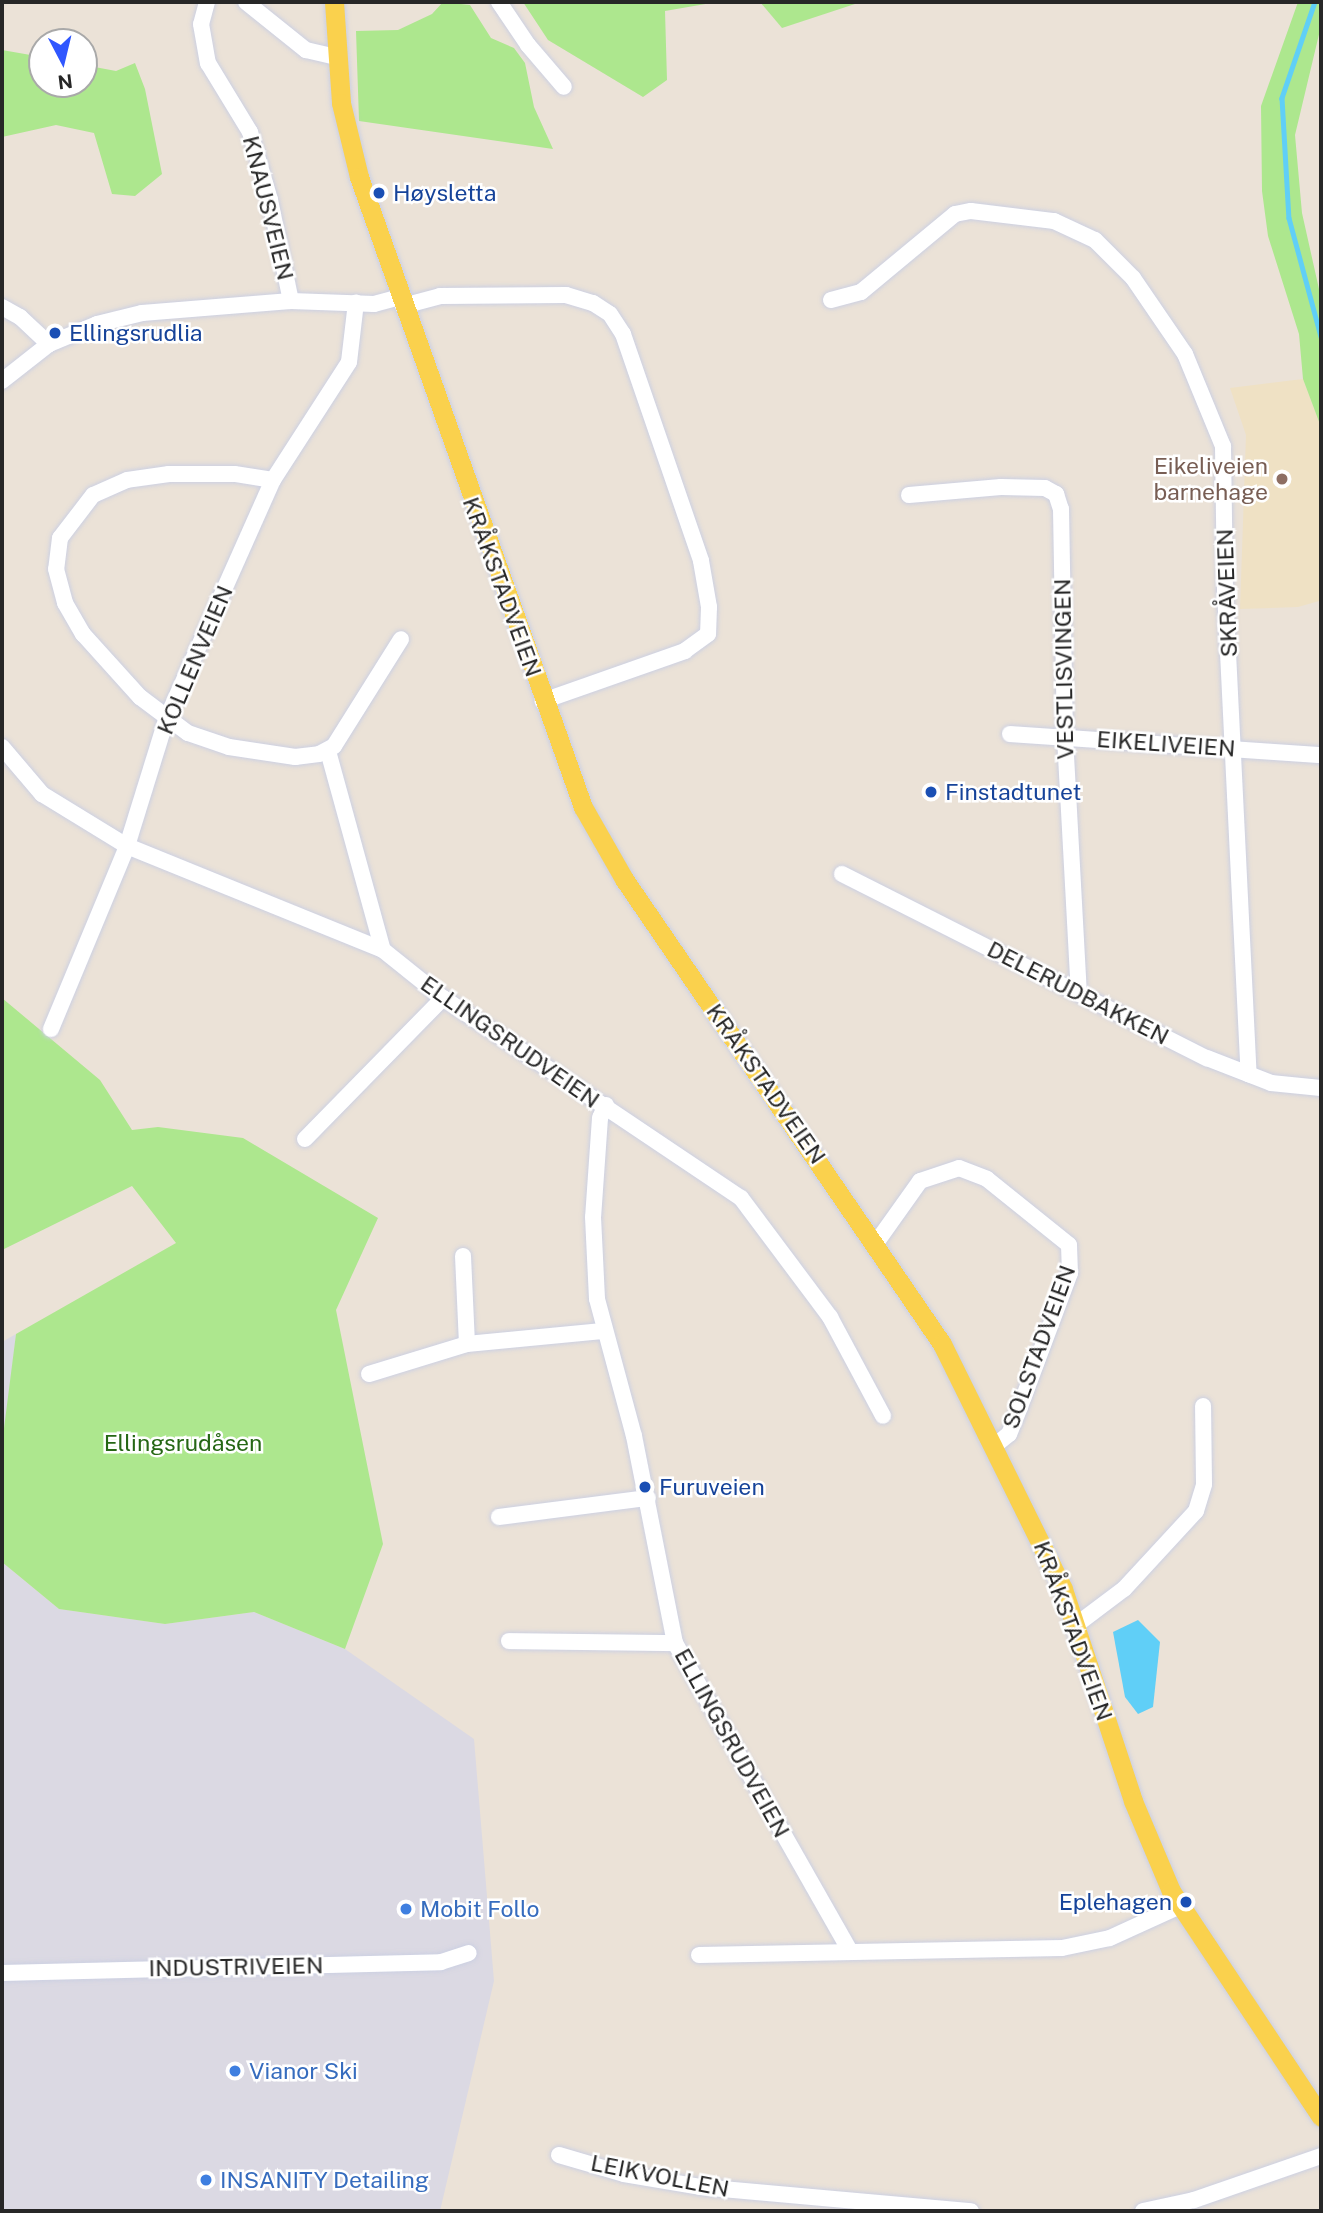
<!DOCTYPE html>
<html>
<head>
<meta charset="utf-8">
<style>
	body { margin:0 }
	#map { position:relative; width:1323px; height:2213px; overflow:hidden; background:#ebe2d7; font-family:"Public Sans",sans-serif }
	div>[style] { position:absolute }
	.industrial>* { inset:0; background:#dbd9e3 }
	.education>* { inset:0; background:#efe1c4 }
	.green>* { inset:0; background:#ade78e }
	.water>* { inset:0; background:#60cff7 }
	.stream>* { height:4.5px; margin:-2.25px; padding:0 2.25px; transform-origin:2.25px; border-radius:2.25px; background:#60cff7 }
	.roads { filter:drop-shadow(0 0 2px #ccd0e2) drop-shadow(0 0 2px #ccd0e2) }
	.minor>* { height:16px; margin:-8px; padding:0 8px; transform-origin:8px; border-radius:8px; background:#fff }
	.major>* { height:19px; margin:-9.5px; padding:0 9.5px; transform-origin:9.5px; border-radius:9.5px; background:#fad14d }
	.dots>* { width:19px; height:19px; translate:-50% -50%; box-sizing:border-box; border:4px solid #fff; border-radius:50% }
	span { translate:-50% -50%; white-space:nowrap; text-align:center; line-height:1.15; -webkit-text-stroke:5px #fff; paint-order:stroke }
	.transit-label { font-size:23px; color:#164399 }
	.left { translate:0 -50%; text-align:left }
	.right { translate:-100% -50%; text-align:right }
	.street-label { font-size:23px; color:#272727 }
	.education-label { font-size:23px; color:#785e54 }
	.park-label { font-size:23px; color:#256714 }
	.shop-label { font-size:23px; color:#366cbe }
	.frame { position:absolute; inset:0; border:4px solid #272727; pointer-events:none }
	.north { position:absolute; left:28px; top:28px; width:70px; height:70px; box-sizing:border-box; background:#fff; border:2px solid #a9a9a9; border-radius:50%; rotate:173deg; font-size:19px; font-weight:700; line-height:28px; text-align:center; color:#272727 }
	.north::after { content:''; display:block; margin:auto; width:24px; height:32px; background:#3057ff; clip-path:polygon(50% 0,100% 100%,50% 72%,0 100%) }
</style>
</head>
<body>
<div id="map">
	<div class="industrial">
		<div style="clip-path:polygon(16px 1334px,6px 1429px,2px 1444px,2px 1342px)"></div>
		<div style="clip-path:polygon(2px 1562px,59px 1609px,165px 1624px,254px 1612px,345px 1649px,474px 1739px,494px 1981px,440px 2211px,2px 2211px)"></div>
	</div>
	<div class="education">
		<div style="clip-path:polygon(1303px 379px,1321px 427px,1321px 607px,1319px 601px,1298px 607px,1240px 609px,1246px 435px,1230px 388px)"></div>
	</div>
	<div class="green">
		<div style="clip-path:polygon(443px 2px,470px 5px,491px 38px,514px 48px,525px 63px,534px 107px,553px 149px,359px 121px,356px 31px,398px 30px,432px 14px)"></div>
		<div style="clip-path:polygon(523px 2px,717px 2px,665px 11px,667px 80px,643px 97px,548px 40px)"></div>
		<div style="clip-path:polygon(760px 2px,861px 2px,782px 28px)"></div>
		<div style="clip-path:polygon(1298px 2px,1321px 2px,1321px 26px,1295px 135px,1302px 213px,1321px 298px,1321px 427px,1303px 379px,1299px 334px,1268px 236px,1262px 191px,1261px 106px)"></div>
		<div style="clip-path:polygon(2px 50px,42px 57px,42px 84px,84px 84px,84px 65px,116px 71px,135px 63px,145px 89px,162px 174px,135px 196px,112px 194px,94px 133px,56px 125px,2px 137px)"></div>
		<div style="clip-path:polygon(2px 998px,100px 1080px,132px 1130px,158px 1127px,243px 1138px,378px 1218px,336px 1310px,383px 1544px,345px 1649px,254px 1612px,165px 1624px,59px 1609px,2px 1562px,2px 1444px,16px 1334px,176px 1243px,132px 1186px,2px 1250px)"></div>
	</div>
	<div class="water">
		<div style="clip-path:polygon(1138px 1620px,1160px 1642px,1153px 1707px,1138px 1714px,1125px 1697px,1113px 1632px)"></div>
	</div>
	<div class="stream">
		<div style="left:1315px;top:2px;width:102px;rotate:109deg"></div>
		<div style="left:1282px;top:98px;width:120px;rotate:86.7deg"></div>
		<div style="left:1289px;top:218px;width:123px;rotate:74.9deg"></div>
	</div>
	<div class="roads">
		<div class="minor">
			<div style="left:207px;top:2px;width:23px;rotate:105deg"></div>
			<div style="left:201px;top:24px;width:40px;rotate:80deg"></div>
			<div style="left:208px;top:63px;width:81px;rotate:58.7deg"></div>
			<div style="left:250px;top:132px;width:71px;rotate:73.6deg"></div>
			<div style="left:270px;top:200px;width:103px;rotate:78.3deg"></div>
			<div style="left:246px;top:2px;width:77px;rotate:38.7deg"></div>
			<div style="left:306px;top:50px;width:31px;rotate:13deg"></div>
			<div style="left:499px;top:2px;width:52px;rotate:56deg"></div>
			<div style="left:528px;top:45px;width:55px;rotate:49.4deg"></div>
			<div style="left:831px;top:300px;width:31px;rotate:-15deg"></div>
			<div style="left:861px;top:292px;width:122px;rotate:-39.7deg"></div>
			<div style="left:955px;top:214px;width:16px;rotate:-11deg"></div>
			<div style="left:971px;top:211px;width:84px;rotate:6.9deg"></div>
			<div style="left:1054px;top:221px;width:45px;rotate:24.9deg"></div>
			<div style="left:1095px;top:240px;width:54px;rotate:45deg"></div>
			<div style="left:1133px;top:278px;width:92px;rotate:55.6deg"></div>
			<div style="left:1185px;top:354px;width:100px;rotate:67.6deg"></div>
			<div style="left:1223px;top:446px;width:145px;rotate:89.2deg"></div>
			<div style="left:1225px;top:591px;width:484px;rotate:87.2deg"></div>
			<div style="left:403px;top:306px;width:38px;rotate:-15deg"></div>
			<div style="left:440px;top:296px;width:126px;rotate:-0.5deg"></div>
			<div style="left:566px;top:295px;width:28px;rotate:17deg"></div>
			<div style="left:593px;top:303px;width:20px;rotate:33deg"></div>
			<div style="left:610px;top:314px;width:24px;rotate:57deg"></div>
			<div style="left:623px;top:334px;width:240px;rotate:71deg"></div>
			<div style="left:701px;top:561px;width:47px;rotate:80.1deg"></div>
			<div style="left:709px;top:607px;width:27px;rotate:92deg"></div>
			<div style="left:708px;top:634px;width:29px;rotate:144deg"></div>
			<div style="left:685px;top:651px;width:151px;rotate:160.6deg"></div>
			<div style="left:2px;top:307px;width:21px;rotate:29deg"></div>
			<div style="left:20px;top:317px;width:40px;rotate:43deg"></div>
			<div style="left:2px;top:381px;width:60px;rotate:-38.2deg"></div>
			<div style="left:49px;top:344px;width:52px;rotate:-22.6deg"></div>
			<div style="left:97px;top:324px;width:46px;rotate:-13.7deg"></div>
			<div style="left:142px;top:313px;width:149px;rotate:-4.6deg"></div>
			<div style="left:291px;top:301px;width:83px;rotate:2.1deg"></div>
			<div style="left:374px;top:304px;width:27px;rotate:-15deg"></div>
			<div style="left:273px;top:480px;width:39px;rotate:-171deg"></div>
			<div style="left:234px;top:474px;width:65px;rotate:180deg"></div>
			<div style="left:169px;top:474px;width:42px;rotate:171.9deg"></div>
			<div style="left:127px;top:480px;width:37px;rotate:156deg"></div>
			<div style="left:93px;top:495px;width:54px;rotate:127.5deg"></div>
			<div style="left:60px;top:538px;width:31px;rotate:97deg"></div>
			<div style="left:56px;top:569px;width:35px;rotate:75deg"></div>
			<div style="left:65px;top:603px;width:36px;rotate:60deg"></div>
			<div style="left:83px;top:634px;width:85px;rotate:47.9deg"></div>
			<div style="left:140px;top:697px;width:60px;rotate:36.9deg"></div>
			<div style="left:188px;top:733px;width:43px;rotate:18.9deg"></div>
			<div style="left:229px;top:747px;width:67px;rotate:8.6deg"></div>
			<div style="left:295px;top:757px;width:24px;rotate:-7deg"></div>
			<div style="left:319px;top:754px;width:17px;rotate:-28deg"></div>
			<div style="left:334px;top:746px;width:126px;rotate:-57.9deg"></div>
			<div style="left:909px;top:495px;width:92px;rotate:-5deg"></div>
			<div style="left:1001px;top:487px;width:44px;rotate:1.3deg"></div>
			<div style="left:1045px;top:488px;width:13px;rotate:29deg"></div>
			<div style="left:1056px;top:494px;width:16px;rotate:72deg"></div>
			<div style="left:1061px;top:509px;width:228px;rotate:89deg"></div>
			<div style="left:1065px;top:737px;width:256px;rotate:86.9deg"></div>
			<div style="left:1010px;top:734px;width:312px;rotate:3.9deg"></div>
			<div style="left:2px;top:747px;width:62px;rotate:49.6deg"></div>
			<div style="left:42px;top:794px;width:100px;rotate:31.5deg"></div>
			<div style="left:127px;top:846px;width:276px;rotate:22.1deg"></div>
			<div style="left:383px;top:950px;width:77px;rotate:38.7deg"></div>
			<div style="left:443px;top:998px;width:359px;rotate:33.9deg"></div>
			<div style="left:741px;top:1198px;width:149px;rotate:53.2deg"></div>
			<div style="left:830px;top:1317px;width:112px;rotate:61.8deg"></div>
			<div style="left:328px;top:751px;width:206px;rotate:74.6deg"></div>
			<div style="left:842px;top:874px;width:409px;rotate:26.8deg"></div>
			<div style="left:1207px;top:1058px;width:69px;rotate:21.3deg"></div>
			<div style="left:1271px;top:1083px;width:50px;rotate:5.7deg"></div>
			<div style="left:51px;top:1029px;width:198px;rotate:-67.4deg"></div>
			<div style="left:127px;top:846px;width:132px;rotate:-72.8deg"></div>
			<div style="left:166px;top:720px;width:263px;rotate:-66deg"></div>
			<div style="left:273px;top:480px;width:140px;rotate:-57.2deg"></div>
			<div style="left:349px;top:362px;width:60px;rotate:-83.3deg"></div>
			<div style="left:606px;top:1105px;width:14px;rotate:115deg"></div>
			<div style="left:600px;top:1118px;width:99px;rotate:94deg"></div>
			<div style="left:593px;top:1217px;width:82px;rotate:87.2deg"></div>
			<div style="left:597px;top:1299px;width:142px;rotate:74.9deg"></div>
			<div style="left:634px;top:1436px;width:211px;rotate:78.8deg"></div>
			<div style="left:675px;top:1643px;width:354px;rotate:60.4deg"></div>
			<div style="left:305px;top:1139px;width:197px;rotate:-45.6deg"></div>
			<div style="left:876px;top:1243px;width:76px;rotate:-54.6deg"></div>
			<div style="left:920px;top:1181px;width:41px;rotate:-18.4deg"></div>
			<div style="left:959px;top:1168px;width:30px;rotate:21deg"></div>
			<div style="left:987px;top:1179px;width:105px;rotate:38.8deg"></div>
			<div style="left:1069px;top:1245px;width:28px;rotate:88deg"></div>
			<div style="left:1070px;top:1273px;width:143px;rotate:110.5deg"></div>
			<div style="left:1020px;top:1407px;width:29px;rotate:112deg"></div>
			<div style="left:1009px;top:1434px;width:19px;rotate:141deg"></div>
			<div style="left:463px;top:1256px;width:88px;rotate:87.4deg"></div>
			<div style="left:369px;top:1374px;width:102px;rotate:-17deg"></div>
			<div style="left:467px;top:1344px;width:136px;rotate:-5.5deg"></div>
			<div style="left:499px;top:1517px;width:150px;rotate:-7.3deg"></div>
			<div style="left:1076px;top:1625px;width:60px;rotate:-36.9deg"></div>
			<div style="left:1124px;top:1589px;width:106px;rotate:-47.3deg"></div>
			<div style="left:1196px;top:1511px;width:28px;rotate:-73deg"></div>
			<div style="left:1204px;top:1484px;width:78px;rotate:-90.7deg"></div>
			<div style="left:509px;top:1641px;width:166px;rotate:0.7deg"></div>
			<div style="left:699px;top:1955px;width:363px;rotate:-1.1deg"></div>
			<div style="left:1062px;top:1948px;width:49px;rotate:-11.8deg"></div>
			<div style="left:1110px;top:1938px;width:77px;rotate:-24.6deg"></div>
			<div style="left:2px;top:1973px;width:439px;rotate:-1.4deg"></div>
			<div style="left:441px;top:1962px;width:29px;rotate:-18deg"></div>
			<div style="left:559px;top:2155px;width:68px;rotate:16.3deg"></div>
			<div style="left:624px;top:2174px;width:77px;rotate:9.7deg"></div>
			<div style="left:700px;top:2187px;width:272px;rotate:5.1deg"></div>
			<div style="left:1143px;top:2211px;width:52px;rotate:-12.2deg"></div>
			<div style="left:1194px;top:2200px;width:134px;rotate:-19.1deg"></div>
		</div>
		<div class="major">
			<div style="left:334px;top:2px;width:101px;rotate:86deg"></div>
			<div style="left:341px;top:103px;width:76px;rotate:76.3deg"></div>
			<div style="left:359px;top:177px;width:669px;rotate:70.43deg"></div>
			<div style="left:583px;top:807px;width:83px;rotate:60.3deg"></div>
			<div style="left:624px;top:879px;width:563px;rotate:55.63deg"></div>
			<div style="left:942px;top:1344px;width:273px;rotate:63.7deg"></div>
			<div style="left:1063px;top:1589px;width:223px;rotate:71.7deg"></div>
			<div style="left:1133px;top:1801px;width:98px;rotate:67.1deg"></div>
			<div style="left:1171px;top:1891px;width:271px;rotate:56.4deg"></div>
		</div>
	</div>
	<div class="dots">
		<div style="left:379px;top:193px;background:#1a4fb4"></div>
		<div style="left:55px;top:333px;background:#1a4fb4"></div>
		<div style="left:1282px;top:479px;background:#8d6e63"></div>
		<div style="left:931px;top:792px;background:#1a4fb4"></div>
		<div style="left:645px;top:1487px;background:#1a4fb4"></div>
		<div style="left:1186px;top:1902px;background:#1a4fb4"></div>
		<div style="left:406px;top:1909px;background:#3f7fe0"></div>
		<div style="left:235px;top:2071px;background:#3f7fe0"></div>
		<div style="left:206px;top:2180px;background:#3f7fe0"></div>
	</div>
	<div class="transit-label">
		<span class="left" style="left:393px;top:193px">Høysletta</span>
		<span class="left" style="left:69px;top:333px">Ellingsrudlia</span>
		<span class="left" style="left:945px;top:792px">Finstadtunet</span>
		<span class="left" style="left:659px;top:1487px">Furuveien</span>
		<span class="right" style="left:1172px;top:1902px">Eplehagen</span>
	</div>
	<div class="street-label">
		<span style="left:268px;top:208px;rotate:76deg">KNAUSVEIEN</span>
		<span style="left:502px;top:587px;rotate:70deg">KRÅKSTADVEIEN</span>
		<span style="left:1227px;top:593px;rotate:-92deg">SKRÅVEIEN</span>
		<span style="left:195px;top:660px;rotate:-67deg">KOLLENVEIEN</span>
		<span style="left:1064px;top:669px;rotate:-91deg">VESTLISVINGEN</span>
		<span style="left:1166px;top:744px;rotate:4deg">EIKELIVEIEN</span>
		<span style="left:1078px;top:993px;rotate:27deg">DELERUDBAKKEN</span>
		<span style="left:510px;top:1042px;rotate:35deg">ELLINGSRUDVEIEN</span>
		<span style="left:766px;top:1084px;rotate:55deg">KRÅKSTADVEIEN</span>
		<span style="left:1039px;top:1347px;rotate:-70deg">SOLSTADVEIEN</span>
		<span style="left:1073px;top:1631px;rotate:70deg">KRÅKSTADVEIEN</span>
		<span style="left:732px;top:1743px;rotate:61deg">ELLINGSRUDVEIEN</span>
		<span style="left:236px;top:1967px;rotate:-1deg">INDUSTRIVEIEN</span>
		<span style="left:660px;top:2176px;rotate:11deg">LEIKVOLLEN</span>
	</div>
	<div class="education-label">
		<span class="right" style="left:1268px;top:479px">Eikeliveien<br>barnehage</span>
	</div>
	<div class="park-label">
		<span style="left:183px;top:1443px">Ellingsrudåsen</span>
	</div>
	<div class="shop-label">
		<span class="left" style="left:420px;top:1909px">Mobit Follo</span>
		<span class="left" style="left:249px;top:2071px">Vianor Ski</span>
		<span class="left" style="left:220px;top:2180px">INSANITY Detailing</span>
	</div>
	<div class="frame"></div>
	<div class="north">N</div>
</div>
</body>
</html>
